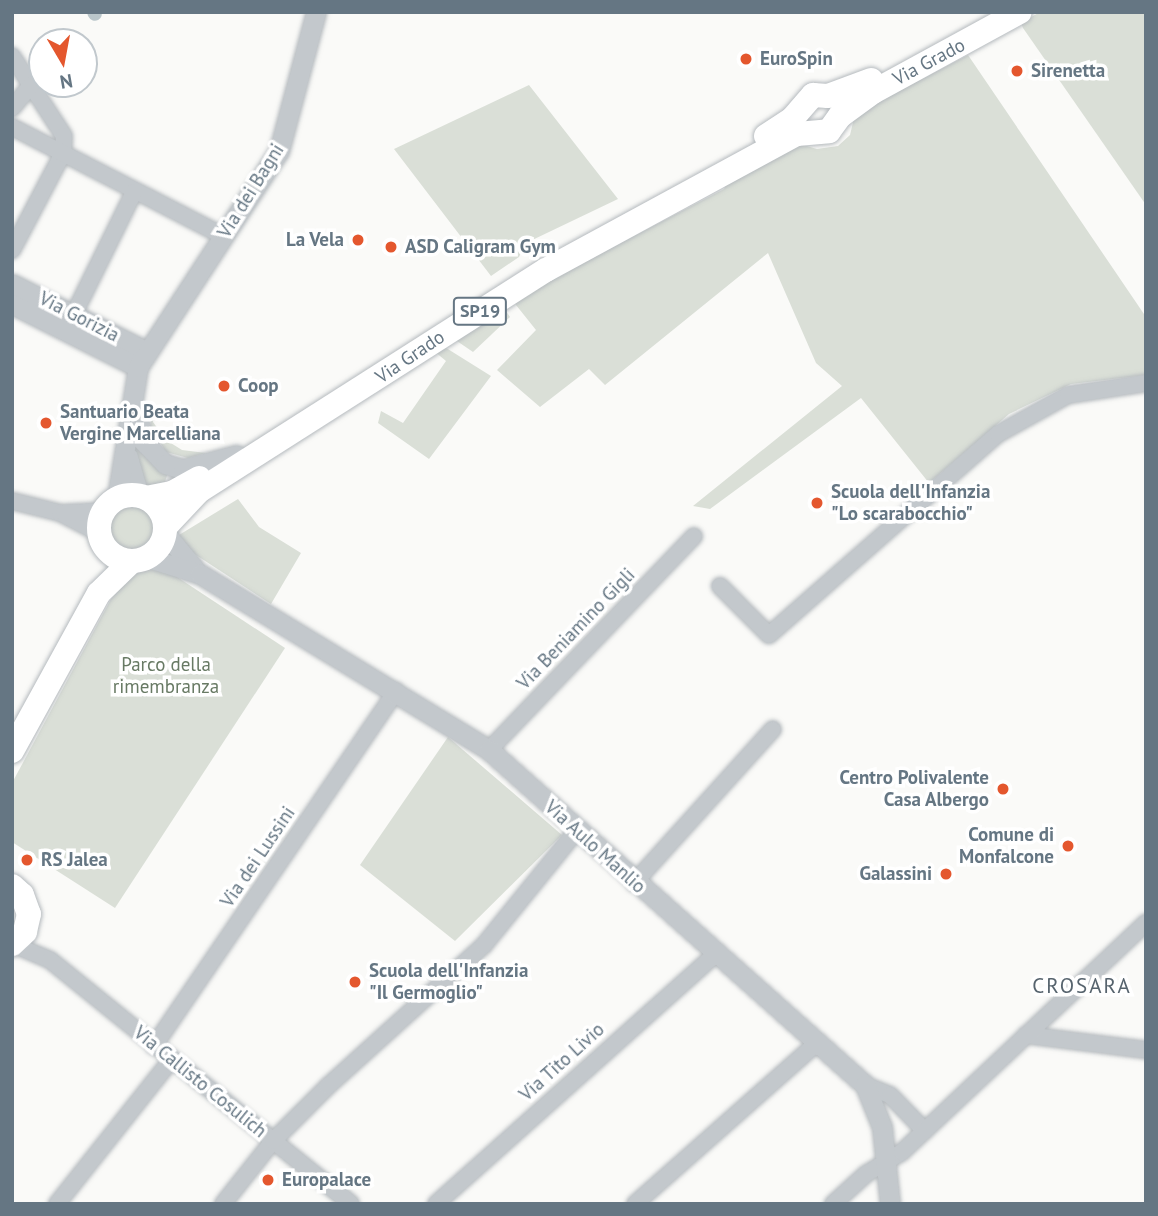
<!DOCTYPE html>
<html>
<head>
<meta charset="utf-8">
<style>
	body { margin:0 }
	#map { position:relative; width:1158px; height:1216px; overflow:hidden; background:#fafaf8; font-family:"PT Sans",sans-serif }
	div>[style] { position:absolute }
	.green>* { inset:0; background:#dadfd7 }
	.round { border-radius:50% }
	.canal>* { height:14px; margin:-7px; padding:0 7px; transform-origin:7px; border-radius:7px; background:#bbc7cb }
	.roads { filter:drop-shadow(0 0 2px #b5babe) drop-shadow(0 0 2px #b5babe) }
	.minor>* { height:16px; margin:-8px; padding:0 8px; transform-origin:8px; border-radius:8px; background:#c3c8cc }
	.tertiary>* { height:19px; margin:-9.5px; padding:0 9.5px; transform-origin:9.5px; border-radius:9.5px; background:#c3c8cc }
	.primary>* { height:24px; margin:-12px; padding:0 12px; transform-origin:12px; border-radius:12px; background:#fff }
	.primary>.ring { margin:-12px; padding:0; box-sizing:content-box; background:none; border:24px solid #fff; border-radius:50% }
	.dots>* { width:19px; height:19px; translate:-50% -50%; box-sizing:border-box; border:4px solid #fff; border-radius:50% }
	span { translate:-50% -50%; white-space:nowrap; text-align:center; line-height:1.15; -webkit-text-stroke:7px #fff; paint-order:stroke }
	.shield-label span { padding:2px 5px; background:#fff; border:2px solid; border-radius:5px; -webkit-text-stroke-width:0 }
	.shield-label { font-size:18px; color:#657683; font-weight:700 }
	.poi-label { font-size:19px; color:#657683; font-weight:700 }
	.left { translate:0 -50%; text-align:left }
	.right { translate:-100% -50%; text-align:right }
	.street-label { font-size:19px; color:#657683 }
	.park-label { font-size:19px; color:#687a64 }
	.neighbourhood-label { font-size:21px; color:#57646e; letter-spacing:2px }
	.frame { position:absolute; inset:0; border:14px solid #657683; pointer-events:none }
	.north { position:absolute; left:28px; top:28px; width:70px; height:70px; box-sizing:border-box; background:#fff; border:2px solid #c1c8cd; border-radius:50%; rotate:170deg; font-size:19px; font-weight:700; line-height:28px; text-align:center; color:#657683 }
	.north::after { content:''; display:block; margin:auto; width:24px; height:32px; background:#e4572e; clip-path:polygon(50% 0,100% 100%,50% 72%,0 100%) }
</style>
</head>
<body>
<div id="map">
	<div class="green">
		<div style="clip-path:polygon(1040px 12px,1146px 12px,1146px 205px,1023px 28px,1021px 23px)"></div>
		<div style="clip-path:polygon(968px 55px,1146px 317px,1146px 375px,1071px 384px,1009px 414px,929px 483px,861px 398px,710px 509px,693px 506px,842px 386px,816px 363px,768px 253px,605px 385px,589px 369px,540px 407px,497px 370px,536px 330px,512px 300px,724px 189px,728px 179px,800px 144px,817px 149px,838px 146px,850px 135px,855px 114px)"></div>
		<div style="clip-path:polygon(529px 85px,618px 199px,526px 243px,519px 257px,491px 276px,394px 149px)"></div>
		<div style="clip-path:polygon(502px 305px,510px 317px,473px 352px,454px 339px)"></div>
		<div style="clip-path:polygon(443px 346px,491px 376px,429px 459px,378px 423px,381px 411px,403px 423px,446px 361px,434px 351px)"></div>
		<div style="clip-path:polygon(153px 402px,153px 422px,166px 440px,182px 450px,206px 453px,188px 458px,166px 452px,150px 427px)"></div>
		<div style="clip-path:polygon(136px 436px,168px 472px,165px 482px,146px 486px,142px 481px,133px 456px)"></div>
		<div style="clip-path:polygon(238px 499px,259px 527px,301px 553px,271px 604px,193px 553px,179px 535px)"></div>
		<div class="round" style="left:107px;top:503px;width:52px;height:52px"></div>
		<div style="clip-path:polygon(155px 568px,168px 571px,285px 648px,115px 908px,12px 842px,12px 783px,111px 599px,130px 575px)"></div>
		<div style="clip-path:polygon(448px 737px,562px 835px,455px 941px,360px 865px)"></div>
	</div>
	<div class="canal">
		<div style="left:94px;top:12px;width:2px;rotate:63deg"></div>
	</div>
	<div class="roads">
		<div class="minor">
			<div style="left:12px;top:56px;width:95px;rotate:57deg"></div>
			<div style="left:64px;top:136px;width:17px;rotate:93deg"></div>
			<div style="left:63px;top:153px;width:110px;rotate:117.7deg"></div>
			<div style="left:12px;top:108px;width:31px;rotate:-50deg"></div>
			<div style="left:12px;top:127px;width:237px;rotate:27.3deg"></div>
			<div style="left:74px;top:314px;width:136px;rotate:-63.8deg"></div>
			<div style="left:12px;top:501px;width:49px;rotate:14deg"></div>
			<div style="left:60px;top:513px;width:44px;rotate:27.1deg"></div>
			<div style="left:64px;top:513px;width:40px;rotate:-2.9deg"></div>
			<div style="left:720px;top:586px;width:69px;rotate:45deg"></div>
			<div style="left:769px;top:635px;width:305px;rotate:-41.3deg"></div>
			<div style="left:998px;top:434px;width:80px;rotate:-29.1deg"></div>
			<div style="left:1068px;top:395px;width:79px;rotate:-8.7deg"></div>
			<div style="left:489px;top:750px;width:296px;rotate:-46.2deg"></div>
			<div style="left:634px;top:883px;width:207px;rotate:-47.9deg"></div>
			<div style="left:12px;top:944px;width:41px;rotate:22.8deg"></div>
			<div style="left:50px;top:960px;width:387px;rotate:39deg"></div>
			<div style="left:1026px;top:1035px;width:121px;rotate:7.1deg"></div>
			<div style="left:154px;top:1046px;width:430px;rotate:-55.7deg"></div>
			<div style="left:865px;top:1085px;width:27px;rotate:22deg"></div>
			<div style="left:890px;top:1095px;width:50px;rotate:45.8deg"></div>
			<div style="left:57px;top:1204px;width:184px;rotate:-51.6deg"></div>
			<div style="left:223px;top:1204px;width:80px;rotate:-51.6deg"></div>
			<div style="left:273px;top:1141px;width:78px;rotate:-45deg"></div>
			<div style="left:328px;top:1086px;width:210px;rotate:-42.1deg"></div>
			<div style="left:484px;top:945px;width:148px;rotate:-51deg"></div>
			<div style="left:436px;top:1204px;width:377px;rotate:-41.8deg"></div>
			<div style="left:635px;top:1204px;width:243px;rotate:-41.5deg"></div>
			<div style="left:833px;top:1204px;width:45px;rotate:-42.3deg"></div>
			<div style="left:866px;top:1174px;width:42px;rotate:-31.4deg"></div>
			<div style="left:902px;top:1152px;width:335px;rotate:-43.2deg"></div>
		</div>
		<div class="tertiary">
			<div style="left:12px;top:284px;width:150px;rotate:26.6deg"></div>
			<div style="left:12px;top:304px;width:141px;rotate:26.6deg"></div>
			<div style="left:137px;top:411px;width:29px;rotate:80deg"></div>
			<div style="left:142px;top:440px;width:33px;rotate:46deg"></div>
			<div style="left:165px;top:464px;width:19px;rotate:16deg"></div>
			<div style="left:183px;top:469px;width:55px;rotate:-14.8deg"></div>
			<div style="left:128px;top:457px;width:41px;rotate:74.2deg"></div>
			<div style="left:117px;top:498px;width:133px;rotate:-80.9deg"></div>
			<div style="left:138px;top:367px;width:258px;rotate:-56.9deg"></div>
			<div style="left:279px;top:151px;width:144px;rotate:-75.1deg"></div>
			<div style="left:165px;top:533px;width:45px;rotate:50.4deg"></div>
			<div style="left:148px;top:558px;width:54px;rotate:17.1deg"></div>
			<div style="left:200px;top:574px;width:338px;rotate:31.3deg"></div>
			<div style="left:489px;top:750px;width:504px;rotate:41.7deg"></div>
			<div style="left:865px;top:1085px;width:45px;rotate:68deg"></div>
			<div style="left:882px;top:1127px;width:77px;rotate:84.1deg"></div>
		</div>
		<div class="primary">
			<div style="left:766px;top:136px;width:31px;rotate:-33deg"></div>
			<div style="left:792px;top:119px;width:32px;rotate:-49deg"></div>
			<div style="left:813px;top:95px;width:15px;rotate:4deg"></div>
			<div style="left:828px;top:96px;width:46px;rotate:-20.4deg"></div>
			<div class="ring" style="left:99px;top:495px;width:42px;height:42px"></div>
			<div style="left:146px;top:498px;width:26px;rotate:-11deg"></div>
			<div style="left:172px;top:493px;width:31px;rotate:-29deg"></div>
			<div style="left:166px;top:526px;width:48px;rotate:-46.7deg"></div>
			<div style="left:199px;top:491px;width:411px;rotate:-32.5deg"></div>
			<div style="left:546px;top:270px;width:285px;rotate:-28.5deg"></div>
			<div style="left:797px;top:134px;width:32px;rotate:-5deg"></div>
			<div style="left:829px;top:131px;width:19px;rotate:-54deg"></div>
			<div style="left:840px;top:116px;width:41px;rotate:-36deg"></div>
			<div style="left:873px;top:92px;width:167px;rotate:-28.6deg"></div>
			<div style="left:12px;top:751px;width:180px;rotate:-61.2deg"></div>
			<div style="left:99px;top:593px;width:45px;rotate:-44.1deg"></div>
			<div style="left:12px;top:886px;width:13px;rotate:42deg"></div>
			<div style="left:22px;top:895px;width:20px;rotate:70deg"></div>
			<div style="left:29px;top:914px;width:18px;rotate:103deg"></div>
			<div style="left:25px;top:932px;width:18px;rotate:137deg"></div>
		</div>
	</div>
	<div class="dots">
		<div style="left:746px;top:59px;background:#e4572e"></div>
		<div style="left:1017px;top:71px;background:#e4572e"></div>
		<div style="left:358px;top:240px;background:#e4572e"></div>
		<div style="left:391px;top:247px;background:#e4572e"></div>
		<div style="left:224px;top:386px;background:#e4572e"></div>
		<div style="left:46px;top:423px;background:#e4572e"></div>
		<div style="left:817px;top:503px;background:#e4572e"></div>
		<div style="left:1003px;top:789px;background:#e4572e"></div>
		<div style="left:1068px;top:846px;background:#e4572e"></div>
		<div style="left:27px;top:860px;background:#e4572e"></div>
		<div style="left:946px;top:874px;background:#e4572e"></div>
		<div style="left:355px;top:982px;background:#e4572e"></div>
		<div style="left:268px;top:1180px;background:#e4572e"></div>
	</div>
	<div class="shield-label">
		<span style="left:480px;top:311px">SP19</span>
	</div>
	<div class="poi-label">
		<span class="left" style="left:760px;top:59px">EuroSpin</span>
		<span class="left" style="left:1031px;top:71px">Sirenetta</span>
		<span class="right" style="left:344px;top:240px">La Vela</span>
		<span class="left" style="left:405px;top:247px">ASD Caligram Gym</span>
		<span class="left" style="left:238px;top:386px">Coop</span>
		<span class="left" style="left:60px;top:423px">Santuario Beata<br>Vergine Marcelliana</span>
		<span class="left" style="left:831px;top:503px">Scuola dell'Infanzia<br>"Lo scarabocchio"</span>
		<span class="right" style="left:989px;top:789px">Centro Polivalente<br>Casa Albergo</span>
		<span class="right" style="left:1054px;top:846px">Comune di<br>Monfalcone</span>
		<span class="left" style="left:41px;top:860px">RS Jalea</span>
		<span class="right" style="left:932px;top:874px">Galassini</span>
		<span class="left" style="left:369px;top:982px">Scuola dell'Infanzia<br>"Il Germoglio"</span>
		<span class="left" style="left:282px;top:1180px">Europalace</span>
	</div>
	<div class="street-label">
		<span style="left:929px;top:62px;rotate:-28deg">Via Grado</span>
		<span style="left:251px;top:191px;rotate:-58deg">Via dei Bagni</span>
		<span style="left:79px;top:317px;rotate:27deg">Via Gorizia</span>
		<span style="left:410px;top:357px;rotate:-34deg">Via Grado</span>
		<span style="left:576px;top:629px;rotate:-46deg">Via Beniamino Gigli</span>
		<span style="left:595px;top:847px;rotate:42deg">Via Aulo Manlio</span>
		<span style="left:258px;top:857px;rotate:-56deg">Via dei Lussini</span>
		<span style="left:562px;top:1062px;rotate:-42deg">Via Tito Livio</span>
		<span style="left:200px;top:1082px;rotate:39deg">Via Callisto Cosulich</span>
	</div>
	<div class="park-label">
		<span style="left:166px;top:676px">Parco della<br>rimembranza</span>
	</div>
	<div class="neighbourhood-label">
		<span style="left:1082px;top:986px">CROSARA</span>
	</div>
	<div class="frame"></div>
	<div class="north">N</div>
</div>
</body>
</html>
